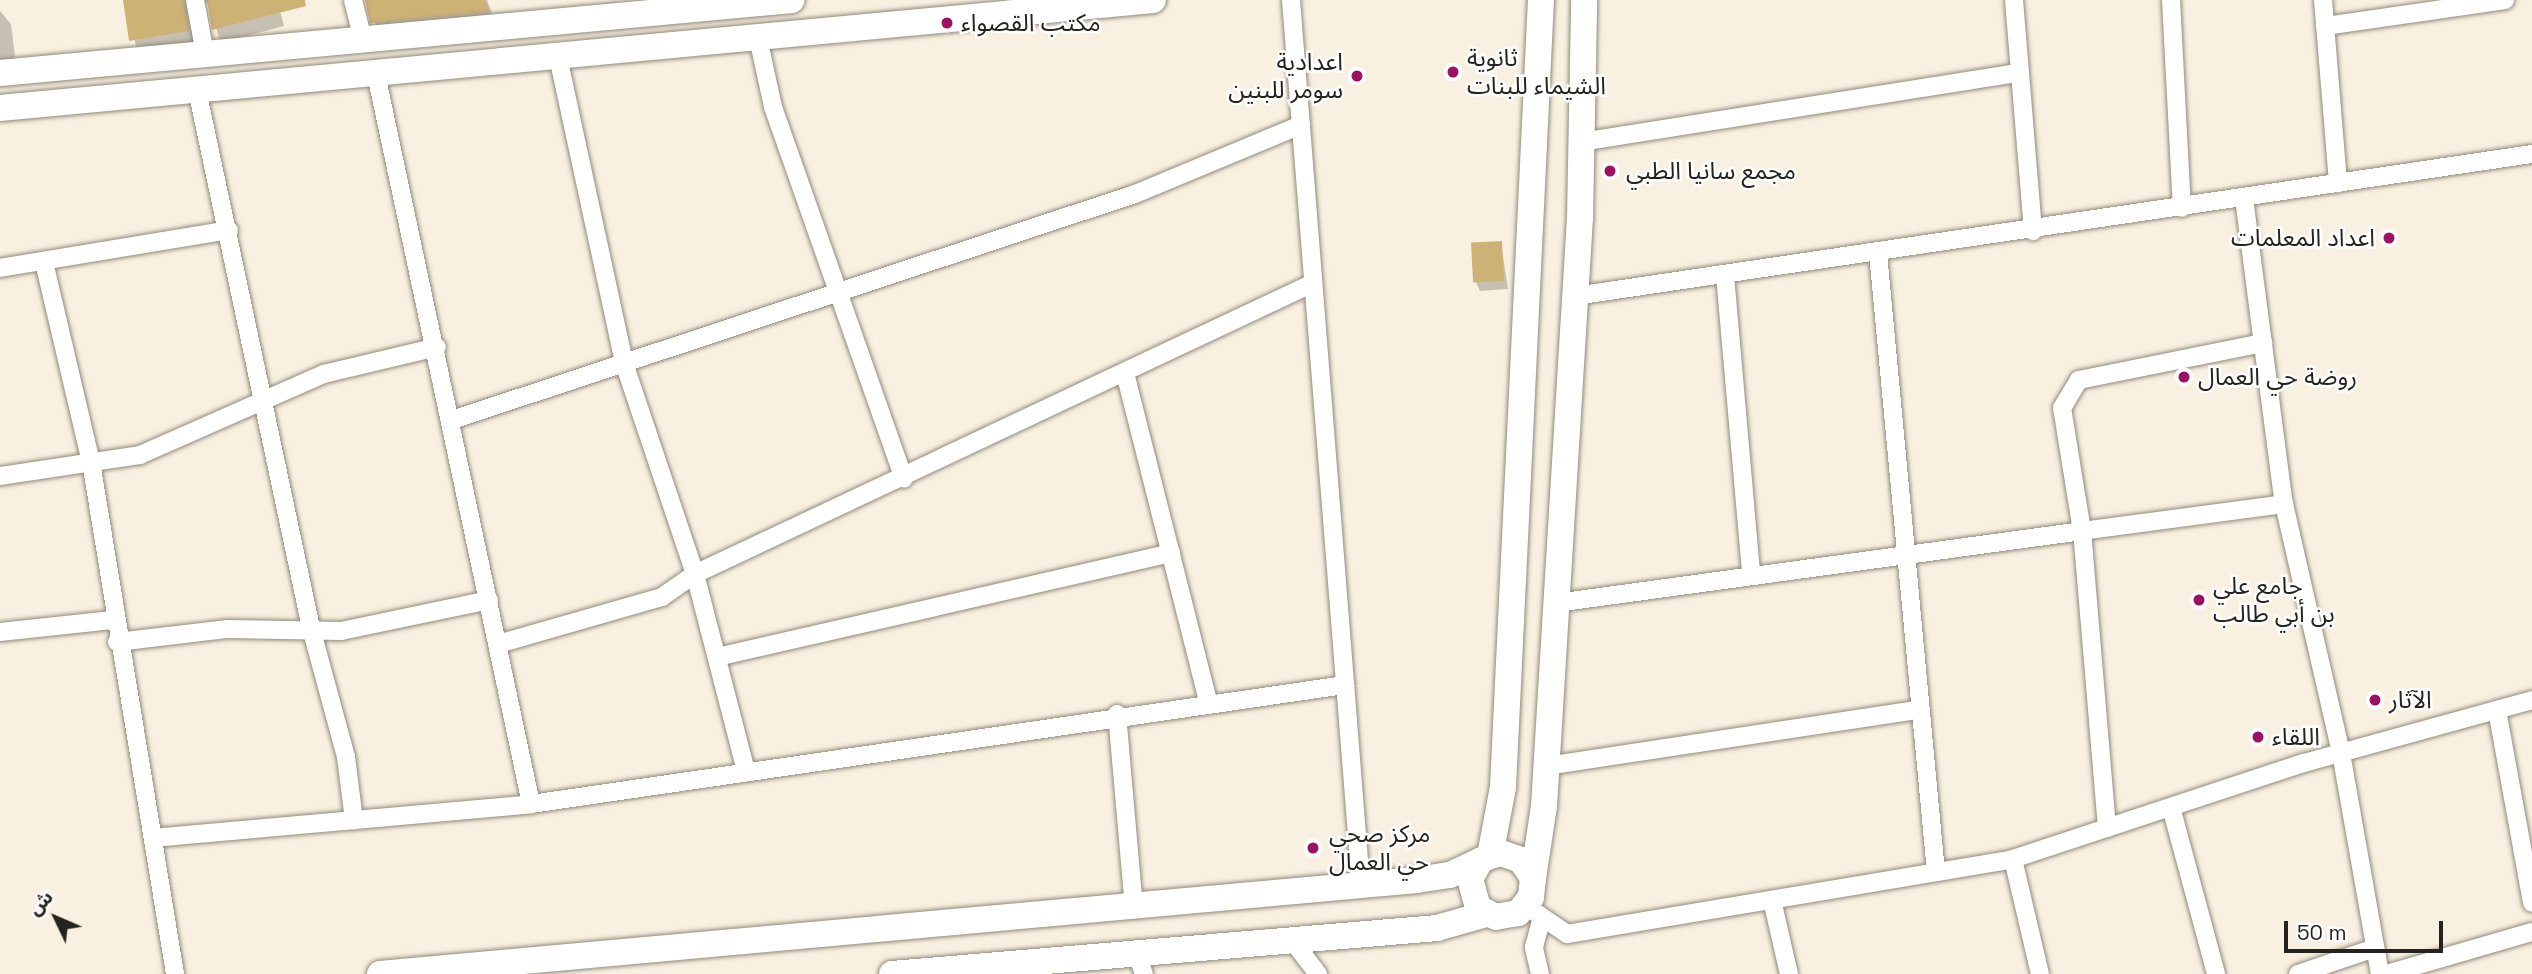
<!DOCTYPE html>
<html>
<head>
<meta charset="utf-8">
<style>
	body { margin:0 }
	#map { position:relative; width:2532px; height:974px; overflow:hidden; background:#f8f0e0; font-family:"Space Grotesk","Noto Sans Arabic",sans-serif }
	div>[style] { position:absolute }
	.shadow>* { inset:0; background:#0003 }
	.building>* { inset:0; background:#cdb276; transform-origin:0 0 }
	.roads { filter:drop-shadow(0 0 2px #918a7b) drop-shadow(0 0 2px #918a7b) }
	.street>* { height:18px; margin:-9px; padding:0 9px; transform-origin:9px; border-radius:9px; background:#fff }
	.secondary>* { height:26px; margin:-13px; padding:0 13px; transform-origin:13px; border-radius:13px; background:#fff }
	.dots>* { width:19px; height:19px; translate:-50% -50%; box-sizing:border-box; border:4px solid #fefefe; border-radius:50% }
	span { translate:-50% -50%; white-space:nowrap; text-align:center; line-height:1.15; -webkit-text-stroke:5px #fefefe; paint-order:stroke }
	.poi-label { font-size:24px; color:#25231d }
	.left { translate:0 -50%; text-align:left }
	.right { translate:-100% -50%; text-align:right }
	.north { position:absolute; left:21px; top:883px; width:70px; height:70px; -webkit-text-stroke:5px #fefefe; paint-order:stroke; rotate:314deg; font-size:19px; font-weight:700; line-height:28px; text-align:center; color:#25231d }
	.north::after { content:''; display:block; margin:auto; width:24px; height:32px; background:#25231d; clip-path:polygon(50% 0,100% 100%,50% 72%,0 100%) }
	.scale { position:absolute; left:2284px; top:921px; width:159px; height:32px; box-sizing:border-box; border:4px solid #25231d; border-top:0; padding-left:9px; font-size:21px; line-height:24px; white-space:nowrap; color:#25231d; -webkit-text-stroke:5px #fefefe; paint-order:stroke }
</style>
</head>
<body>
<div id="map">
	<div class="shadow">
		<div style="clip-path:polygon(124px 0,277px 0,284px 26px,221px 43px,208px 4px,200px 1px,195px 44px,138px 53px)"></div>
		<div style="clip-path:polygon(365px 0,487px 0,498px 29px,382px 40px)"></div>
		<div style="clip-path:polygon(0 11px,11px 24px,16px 65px,0 67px)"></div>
		<div style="clip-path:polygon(1501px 243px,1508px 289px,1480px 291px,1476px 282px)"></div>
	</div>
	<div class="building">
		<div style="clip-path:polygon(123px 0,184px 0,189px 31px,129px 41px)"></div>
		<div style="clip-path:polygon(207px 0,305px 0,306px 6px,212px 30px)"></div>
		<div style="clip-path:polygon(365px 0,485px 0,490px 12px,370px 23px)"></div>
		<div style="left:1502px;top:241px;width:40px;height:31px;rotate:87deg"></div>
	</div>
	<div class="roads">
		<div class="street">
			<div style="left:195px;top:0;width:55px;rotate:79.5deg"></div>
			<div style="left:353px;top:0;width:41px;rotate:76deg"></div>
			<div style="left:1291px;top:0;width:889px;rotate:85.48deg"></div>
			<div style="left:2014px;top:0;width:232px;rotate:85.3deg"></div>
			<div style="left:2171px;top:0;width:208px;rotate:87deg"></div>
			<div style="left:2323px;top:0;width:184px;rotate:85.3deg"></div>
			<div style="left:2325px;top:26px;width:182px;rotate:-8.2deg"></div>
			<div style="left:758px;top:38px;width:71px;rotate:77.7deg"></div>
			<div style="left:773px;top:107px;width:394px;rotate:70.6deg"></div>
			<div style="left:558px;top:57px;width:313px;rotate:77.8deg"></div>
			<div style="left:624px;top:363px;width:223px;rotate:71.4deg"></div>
			<div style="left:695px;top:574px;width:203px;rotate:75.5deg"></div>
			<div style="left:376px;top:74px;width:746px;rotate:78.01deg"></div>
			<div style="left:197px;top:90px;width:550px;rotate:78.04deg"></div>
			<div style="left:311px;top:628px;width:134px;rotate:74.8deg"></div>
			<div style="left:346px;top:757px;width:64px;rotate:82.8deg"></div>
			<div style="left:1581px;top:142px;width:443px;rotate:-9deg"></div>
			<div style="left:2244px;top:198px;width:309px;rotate:82.6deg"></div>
			<div style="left:2284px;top:504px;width:255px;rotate:77.1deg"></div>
			<div style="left:2341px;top:753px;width:224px;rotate:80deg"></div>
			<div style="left:1878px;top:253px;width:622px;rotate:84.65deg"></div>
			<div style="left:44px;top:262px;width:205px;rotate:76.8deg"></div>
			<div style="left:91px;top:462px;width:519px;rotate:80.68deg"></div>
			<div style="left:0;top:268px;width:232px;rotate:-9.4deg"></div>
			<div style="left:1725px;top:275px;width:300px;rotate:85deg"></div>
			<div style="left:1575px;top:296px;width:967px;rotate:-8.44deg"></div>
			<div style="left:1125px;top:373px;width:339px;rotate:75.8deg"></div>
			<div style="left:452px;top:420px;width:719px;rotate:-18.31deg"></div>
			<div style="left:1135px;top:194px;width:180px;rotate:-22.6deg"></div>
			<div style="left:0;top:476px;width:142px;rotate:-8.5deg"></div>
			<div style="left:140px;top:455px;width:201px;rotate:-23.8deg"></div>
			<div style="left:324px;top:374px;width:116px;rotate:-13.4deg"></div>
			<div style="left:1556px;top:603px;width:531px;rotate:-7.79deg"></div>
			<div style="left:2082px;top:531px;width:125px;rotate:-99.2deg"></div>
			<div style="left:2062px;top:408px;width:33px;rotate:-59deg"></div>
			<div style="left:2079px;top:380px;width:188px;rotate:-11.4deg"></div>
			<div style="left:0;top:632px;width:113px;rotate:-6.1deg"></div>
			<div style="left:117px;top:642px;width:112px;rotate:-6.7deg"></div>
			<div style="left:228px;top:629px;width:113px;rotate:1deg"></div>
			<div style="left:341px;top:631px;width:151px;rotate:-11.8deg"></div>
			<div style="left:498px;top:644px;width:171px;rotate:-16deg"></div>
			<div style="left:662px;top:597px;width:40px;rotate:-34.9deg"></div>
			<div style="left:695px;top:574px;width:683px;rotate:-25.21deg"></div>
			<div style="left:717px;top:657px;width:466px;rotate:-12.9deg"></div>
			<div style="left:2497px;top:710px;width:196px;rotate:79.7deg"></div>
			<div style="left:1117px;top:714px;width:196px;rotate:85deg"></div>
			<div style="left:1546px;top:766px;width:379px;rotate:-8.6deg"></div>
			<div style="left:2171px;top:807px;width:173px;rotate:74.9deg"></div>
			<div style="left:2107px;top:828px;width:298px;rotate:-94.8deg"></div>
			<div style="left:2082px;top:531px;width:204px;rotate:-7.6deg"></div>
			<div style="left:153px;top:838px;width:380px;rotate:-5.1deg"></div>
			<div style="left:531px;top:804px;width:823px;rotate:-8.32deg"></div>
			<div style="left:2013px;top:859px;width:118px;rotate:76.8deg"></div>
			<div style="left:1772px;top:900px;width:76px;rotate:77.1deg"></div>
			<div style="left:1526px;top:906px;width:50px;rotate:34.3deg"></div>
			<div style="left:1567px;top:934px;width:452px;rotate:-9.5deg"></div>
			<div style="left:2013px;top:859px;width:306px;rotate:-18.3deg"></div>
			<div style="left:2304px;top:763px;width:237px;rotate:-15.4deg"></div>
			<div style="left:1292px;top:940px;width:43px;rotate:52.6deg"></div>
			<div style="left:1137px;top:953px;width:22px;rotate:72deg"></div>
			<div style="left:1540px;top:974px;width:28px;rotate:-103deg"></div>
			<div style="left:1534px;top:947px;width:28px;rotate:-75deg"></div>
			<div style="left:2298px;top:974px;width:81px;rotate:-18.7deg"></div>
			<div style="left:2387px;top:974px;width:151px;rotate:-16.2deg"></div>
		</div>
		<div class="secondary">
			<div style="left:0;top:73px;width:795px;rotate:-5.27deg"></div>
			<div style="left:0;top:108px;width:1158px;rotate:-5.35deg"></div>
			<div style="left:1490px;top:856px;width:70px;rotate:-79.3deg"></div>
			<div style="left:1503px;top:787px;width:788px;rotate:-87.24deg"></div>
			<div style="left:1533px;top:878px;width:73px;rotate:-81.3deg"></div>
			<div style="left:1544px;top:806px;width:589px;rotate:-86.5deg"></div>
			<div style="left:1580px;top:218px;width:218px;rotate:-88.9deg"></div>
			<div style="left:380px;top:974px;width:1041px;rotate:-5.18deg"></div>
			<div style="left:1417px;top:880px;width:33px;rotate:-9deg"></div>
			<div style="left:1450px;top:875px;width:44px;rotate:-25.4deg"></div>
			<div style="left:1490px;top:856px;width:11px;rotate:-15deg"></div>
			<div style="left:1501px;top:853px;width:21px;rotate:19deg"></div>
			<div style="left:1521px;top:860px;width:22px;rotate:56deg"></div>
			<div style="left:1533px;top:878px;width:19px;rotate:96deg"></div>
			<div style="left:1531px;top:897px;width:21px;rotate:129deg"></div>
			<div style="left:1518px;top:913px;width:22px;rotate:170deg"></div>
			<div style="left:1496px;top:917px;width:20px;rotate:-153deg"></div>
			<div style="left:1478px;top:908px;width:30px;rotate:-105deg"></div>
			<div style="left:1470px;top:879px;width:21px;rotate:-61deg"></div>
			<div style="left:892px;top:974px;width:547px;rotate:-4.82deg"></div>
			<div style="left:1437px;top:928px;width:51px;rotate:-15.9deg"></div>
		</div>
	</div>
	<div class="dots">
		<div style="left:947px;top:23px;background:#9c1161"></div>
		<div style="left:1453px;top:72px;background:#9c1161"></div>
		<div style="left:1357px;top:76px;background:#9c1161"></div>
		<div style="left:1610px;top:171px;background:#9c1161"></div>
		<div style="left:2389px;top:238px;background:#9c1161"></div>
		<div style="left:2184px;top:377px;background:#9c1161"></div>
		<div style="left:2199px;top:600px;background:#9c1161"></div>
		<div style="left:2375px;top:700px;background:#9c1161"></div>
		<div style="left:2258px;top:737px;background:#9c1161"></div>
		<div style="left:1313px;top:848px;background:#9c1161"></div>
	</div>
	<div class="poi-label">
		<span class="left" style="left:961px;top:23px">مكتب القصواء</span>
		<span class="left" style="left:1467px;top:72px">ثانوية<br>الشيماء للبنات</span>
		<span class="right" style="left:1343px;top:76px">اعدادية<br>سومر للبنين</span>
		<span class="left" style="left:1626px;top:171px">مجمع سانيا الطبي</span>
		<span class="right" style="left:2375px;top:238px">اعداد المعلمات</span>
		<span class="left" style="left:2198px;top:377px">روضة حي العمال</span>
		<span class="left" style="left:2213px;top:600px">جامع علي<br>بن أبي طالب</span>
		<span class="left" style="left:2389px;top:700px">الآثار</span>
		<span class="left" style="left:2272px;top:737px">اللقاء</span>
		<span class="left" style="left:1329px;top:848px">مركز صحي<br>حي العمال</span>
	</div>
	<div class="north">ش</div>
	<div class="scale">50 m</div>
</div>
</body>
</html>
